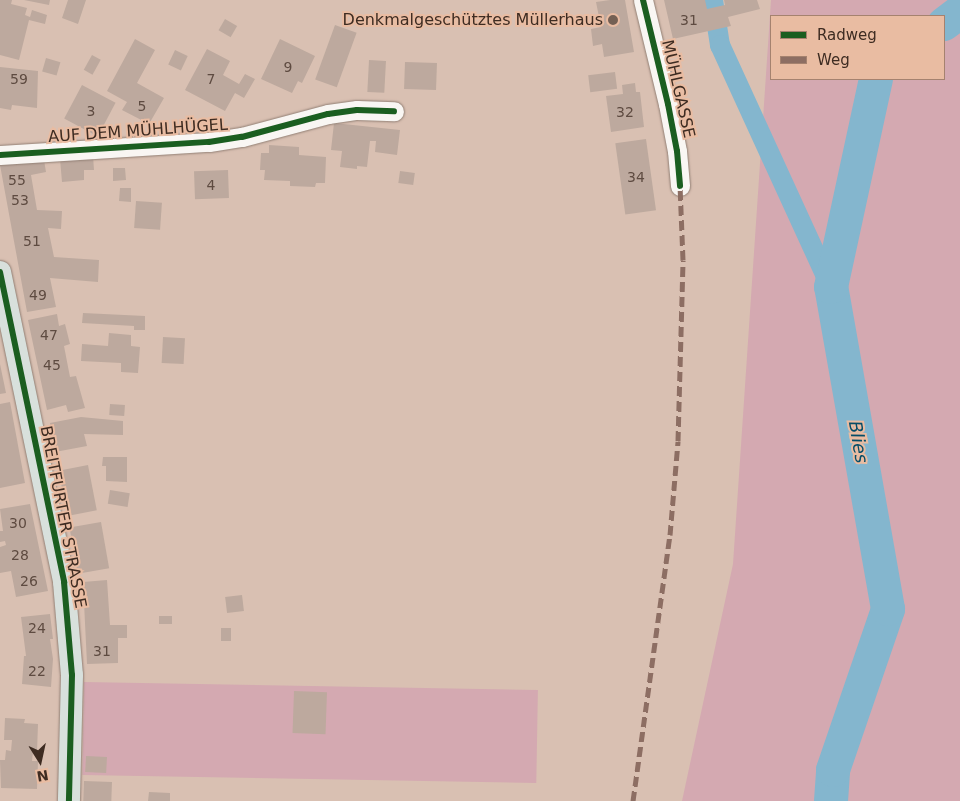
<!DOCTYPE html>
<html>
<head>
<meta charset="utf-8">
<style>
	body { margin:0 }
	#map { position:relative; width:960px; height:801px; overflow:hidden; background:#d9c0b2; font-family:"DejaVu Sans",sans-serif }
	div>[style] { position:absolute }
	.green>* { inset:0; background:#d4a9b1; transform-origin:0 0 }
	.canal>* { height:20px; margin:-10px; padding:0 10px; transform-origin:10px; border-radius:10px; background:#84b6ce }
	.river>* { height:34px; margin:-17px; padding:0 17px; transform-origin:17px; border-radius:17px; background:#84b6ce }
	.building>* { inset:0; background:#bda99e; transform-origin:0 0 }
	.roads { filter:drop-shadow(0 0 1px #917f74) drop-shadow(0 0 1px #917f74) }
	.minor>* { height:19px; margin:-9.5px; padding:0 9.5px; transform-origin:9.5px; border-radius:9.5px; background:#f9f6f3 }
	.major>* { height:22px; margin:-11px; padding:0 11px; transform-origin:11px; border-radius:11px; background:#d8e0dc }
	.quiet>* { height:5px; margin-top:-2.5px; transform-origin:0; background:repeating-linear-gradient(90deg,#8d6e63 0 10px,transparent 0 15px) }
	.cycleway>* { height:6px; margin:-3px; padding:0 3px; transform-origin:3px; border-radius:3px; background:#1b5e20 }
	.dots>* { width:14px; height:14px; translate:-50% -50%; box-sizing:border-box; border:2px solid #e9bca2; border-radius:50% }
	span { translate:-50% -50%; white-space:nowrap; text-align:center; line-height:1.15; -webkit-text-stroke:4px #e9bca2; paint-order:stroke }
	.number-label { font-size:14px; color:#5e4b41 }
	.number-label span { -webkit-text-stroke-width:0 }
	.poi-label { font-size:16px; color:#3e2c22 }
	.right { translate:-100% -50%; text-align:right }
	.street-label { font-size:16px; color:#3e2c22 }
	.water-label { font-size:18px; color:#054d68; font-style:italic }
	.legend { position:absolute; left:770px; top:15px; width:175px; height:65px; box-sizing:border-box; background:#e9bca2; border:1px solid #a5826f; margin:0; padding:6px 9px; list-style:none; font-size:15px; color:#3e2c22 }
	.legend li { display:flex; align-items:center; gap:10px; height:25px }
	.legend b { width:25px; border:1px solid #a5826f }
	.north { position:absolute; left:15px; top:736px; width:50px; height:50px; -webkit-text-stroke:4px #e9bca2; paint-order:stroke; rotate:170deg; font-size:14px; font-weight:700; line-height:20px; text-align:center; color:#3e2c22 }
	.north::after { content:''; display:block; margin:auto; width:18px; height:22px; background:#3e2c22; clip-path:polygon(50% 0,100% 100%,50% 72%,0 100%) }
</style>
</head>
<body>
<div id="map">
	<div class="green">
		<div style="clip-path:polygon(evenodd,771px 0,960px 0,960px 801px,682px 801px,733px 564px,771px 0,944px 16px,944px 79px,771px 79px,771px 16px,944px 16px)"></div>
		<div style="left:84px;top:682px;width:454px;height:93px;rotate:1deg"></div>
	</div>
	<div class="canal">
		<div style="left:713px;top:0;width:46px;rotate:81.2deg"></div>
		<div style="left:720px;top:45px;width:266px;rotate:65.4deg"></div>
	</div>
	<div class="river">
		<div style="left:944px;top:24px;width:20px;rotate:-37deg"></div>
		<div style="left:831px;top:801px;width:31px;rotate:-86deg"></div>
		<div style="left:833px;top:770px;width:170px;rotate:-71.1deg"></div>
		<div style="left:888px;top:609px;width:327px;rotate:-100deg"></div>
		<div style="left:831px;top:287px;width:213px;rotate:-77.8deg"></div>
	</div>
	<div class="building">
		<div style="clip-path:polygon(0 0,12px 0,11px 4px,27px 8px,25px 15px,30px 17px,32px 10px,47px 15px,45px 24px,29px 20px,19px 60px,0 55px)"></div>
		<div style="clip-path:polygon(24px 0,50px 0,49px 5px)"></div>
		<div style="clip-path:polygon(68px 0,86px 0,78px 24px,62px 18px)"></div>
		<div style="clip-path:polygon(610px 0,625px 0,634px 52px,604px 57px,602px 44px,593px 46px,591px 29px,601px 27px,596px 2px)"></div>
		<div style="clip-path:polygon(664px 0,705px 0,707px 9px,725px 5px,724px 0,757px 0,760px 9px,728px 17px,731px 26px,673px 39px)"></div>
		<div style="left:225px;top:19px;width:14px;height:13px;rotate:30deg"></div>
		<div style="left:335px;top:25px;width:23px;height:58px;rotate:20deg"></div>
		<div style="clip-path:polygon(135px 39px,155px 50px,137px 83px,164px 98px,149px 124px,122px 110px,127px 102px,107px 91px)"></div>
		<div style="clip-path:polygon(280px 39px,315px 56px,302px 83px,298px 81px,292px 93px,261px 79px)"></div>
		<div style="clip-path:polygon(207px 49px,230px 61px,223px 75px,239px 84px,245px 74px,255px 79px,244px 98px,235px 93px,225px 111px,185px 90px)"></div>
		<div style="left:175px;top:50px;width:14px;height:16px;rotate:25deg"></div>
		<div style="left:92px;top:55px;width:10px;height:17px;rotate:29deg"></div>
		<div style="left:46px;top:58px;width:15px;height:14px;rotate:16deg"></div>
		<div style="left:369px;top:60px;width:17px;height:32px;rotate:3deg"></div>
		<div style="left:405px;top:62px;width:32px;height:27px;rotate:2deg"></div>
		<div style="clip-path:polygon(0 67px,38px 71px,37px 108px,12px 105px,11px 110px,0 108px)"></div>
		<div style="left:615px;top:72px;width:17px;height:27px;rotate:83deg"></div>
		<div style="clip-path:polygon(635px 83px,636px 92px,640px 92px,644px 127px,611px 132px,606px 96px,623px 94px,622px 85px)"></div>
		<div style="left:82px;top:85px;width:38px;height:38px;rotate:28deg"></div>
		<div style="clip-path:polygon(334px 123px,400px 130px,397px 155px,375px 152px,376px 141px,370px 141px,367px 167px,357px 166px,357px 169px,340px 167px,342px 151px,331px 150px)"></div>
		<div style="left:646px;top:139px;width:72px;height:31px;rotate:82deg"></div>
		<div style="clip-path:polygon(269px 145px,299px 147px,299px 155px,326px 157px,325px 183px,316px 183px,315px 187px,290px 186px,290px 181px,264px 180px,265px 170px,260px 170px,261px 153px,269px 153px)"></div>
		<div style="clip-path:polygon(93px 156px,94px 170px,84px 170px,84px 180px,62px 182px,60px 159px)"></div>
		<div style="clip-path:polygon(27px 160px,44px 160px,46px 172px,31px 175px,37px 210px,62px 211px,61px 229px,48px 228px,54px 257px,99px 260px,98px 282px,50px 278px,56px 307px,27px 312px,0 165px)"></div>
		<div style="clip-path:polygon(113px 168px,125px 168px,126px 180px,113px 181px)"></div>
		<div style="left:228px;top:170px;width:28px;height:34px;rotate:88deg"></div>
		<div style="left:400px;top:171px;width:15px;height:12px;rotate:8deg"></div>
		<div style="clip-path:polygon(120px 188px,131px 188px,131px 202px,119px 201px)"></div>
		<div style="left:136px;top:201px;width:26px;height:27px;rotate:4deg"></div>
		<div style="clip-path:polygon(83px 313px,145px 316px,145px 330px,134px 330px,134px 326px,82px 323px)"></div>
		<div style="clip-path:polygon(57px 314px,59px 326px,65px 324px,70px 344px,64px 346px,70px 377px,76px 376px,85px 408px,68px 412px,66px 405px,47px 410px,28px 320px)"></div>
		<div style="clip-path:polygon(109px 333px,131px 335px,131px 346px,140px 347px,138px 373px,121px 372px,121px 363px,81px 361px,82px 344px,108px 346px)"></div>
		<div style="left:163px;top:337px;width:22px;height:26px;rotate:3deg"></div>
		<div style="clip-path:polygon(0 364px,6px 393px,0 394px)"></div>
		<div style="clip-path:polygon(10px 402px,25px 483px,0 488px,0 404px)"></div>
		<div style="left:110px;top:404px;width:15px;height:11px;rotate:4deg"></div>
		<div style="clip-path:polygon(81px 417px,123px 421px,123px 435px,84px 434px,87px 446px,55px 452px,50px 423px)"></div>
		<div style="clip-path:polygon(103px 457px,127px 457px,127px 482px,106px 481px,106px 466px,102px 466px)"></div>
		<div style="left:88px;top:465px;width:46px;height:30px;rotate:79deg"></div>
		<div style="left:110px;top:490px;width:20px;height:14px;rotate:9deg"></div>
		<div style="clip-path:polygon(30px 504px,48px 591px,16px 597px,11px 571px,0 573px,0 547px,6px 545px,5px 541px,0 542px,0 531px,3px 531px,0 509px)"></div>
		<div style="left:101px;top:522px;width:47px;height:32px;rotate:80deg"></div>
		<div style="clip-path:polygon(107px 580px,110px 625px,127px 625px,127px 638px,118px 638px,118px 663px,87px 664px,83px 582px)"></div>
		<div style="left:242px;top:595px;width:16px;height:17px;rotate:83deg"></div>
		<div style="clip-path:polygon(50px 614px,53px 639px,50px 639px,53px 659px,51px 687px,22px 684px,24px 656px,26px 656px,21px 617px)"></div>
		<div style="left:159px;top:616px;width:13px;height:8px"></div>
		<div style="left:221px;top:628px;width:10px;height:13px"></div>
		<div style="left:294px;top:691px;width:33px;height:42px;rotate:2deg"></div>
		<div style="clip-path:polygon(5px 718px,25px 719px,24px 723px,38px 724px,37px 752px,33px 752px,32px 761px,38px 761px,37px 789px,1px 788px,0 760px,5px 760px,6px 750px,11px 751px,12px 740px,4px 740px)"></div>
		<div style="left:86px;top:756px;width:21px;height:16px;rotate:3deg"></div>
		<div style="left:84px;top:781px;width:28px;height:20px;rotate:2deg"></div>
		<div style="clip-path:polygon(149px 792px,170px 793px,170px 801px,148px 801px)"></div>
	</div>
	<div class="roads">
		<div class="minor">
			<div style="left:643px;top:0;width:107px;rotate:76.5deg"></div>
			<div style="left:668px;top:104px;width:48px;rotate:79.2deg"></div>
			<div style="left:677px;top:151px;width:35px;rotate:85deg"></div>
			<div style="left:0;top:155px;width:209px;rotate:-3.6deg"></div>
			<div style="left:209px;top:142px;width:33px;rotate:-9deg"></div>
			<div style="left:242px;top:137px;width:89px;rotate:-15deg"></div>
			<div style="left:328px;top:114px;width:29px;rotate:-8deg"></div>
			<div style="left:357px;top:110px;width:37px;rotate:2deg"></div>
		</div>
		<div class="major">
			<div style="left:0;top:272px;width:317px;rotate:78.3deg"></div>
			<div style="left:64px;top:582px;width:93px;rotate:85.1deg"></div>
			<div style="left:72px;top:675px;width:126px;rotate:91.4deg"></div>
		</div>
	</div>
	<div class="quiet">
		<div style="left:633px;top:801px;width:269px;rotate:-82.1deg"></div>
		<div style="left:670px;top:535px;width:94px;rotate:-85.1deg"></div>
		<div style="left:678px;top:441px;width:181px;rotate:-88.4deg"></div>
		<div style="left:683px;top:260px;width:74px;rotate:-92.3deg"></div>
	</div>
	<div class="cycleway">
		<div style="left:643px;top:0;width:107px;rotate:76.5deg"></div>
		<div style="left:668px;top:104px;width:48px;rotate:79.2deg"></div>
		<div style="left:677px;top:151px;width:35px;rotate:85deg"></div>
		<div style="left:0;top:155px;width:209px;rotate:-3.6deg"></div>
		<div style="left:209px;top:142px;width:33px;rotate:-9deg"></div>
		<div style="left:242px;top:137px;width:89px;rotate:-15deg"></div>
		<div style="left:328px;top:114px;width:29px;rotate:-8deg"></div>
		<div style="left:357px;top:110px;width:37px;rotate:2deg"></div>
		<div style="left:0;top:272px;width:317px;rotate:78.3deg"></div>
		<div style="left:64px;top:582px;width:93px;rotate:85.1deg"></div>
		<div style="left:72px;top:675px;width:126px;rotate:91.4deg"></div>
	</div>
	<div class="dots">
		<div style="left:613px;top:20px;background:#746054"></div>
	</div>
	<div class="number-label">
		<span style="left:689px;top:20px">31</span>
		<span style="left:288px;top:67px">9</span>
		<span style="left:19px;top:79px">59</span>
		<span style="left:211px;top:79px">7</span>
		<span style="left:142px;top:106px">5</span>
		<span style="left:91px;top:111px">3</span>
		<span style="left:625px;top:112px">32</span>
		<span style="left:636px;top:177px">34</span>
		<span style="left:17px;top:180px">55</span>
		<span style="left:211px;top:185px">4</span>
		<span style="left:20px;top:200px">53</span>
		<span style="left:32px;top:241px">51</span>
		<span style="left:38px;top:295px">49</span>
		<span style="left:49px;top:335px">47</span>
		<span style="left:52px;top:365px">45</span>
		<span style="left:18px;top:523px">30</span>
		<span style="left:20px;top:555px">28</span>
		<span style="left:29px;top:581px">26</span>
		<span style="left:37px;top:628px">24</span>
		<span style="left:102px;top:651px">31</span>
		<span style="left:37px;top:671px">22</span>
	</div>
	<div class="poi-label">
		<span class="right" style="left:603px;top:20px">Denkmalgeschütztes Müllerhaus</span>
	</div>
	<div class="street-label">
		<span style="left:678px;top:89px;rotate:77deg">MÜHLGASSE</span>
		<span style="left:138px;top:131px;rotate:-4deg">AUF DEM MÜHLHÜGEL</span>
		<span style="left:63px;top:517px;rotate:79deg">BREITFURTER STRASSE</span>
	</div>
	<div class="water-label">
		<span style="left:858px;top:442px;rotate:80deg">Blies</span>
	</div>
	<ul class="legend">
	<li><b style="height:6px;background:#1b5e20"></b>Radweg</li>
	<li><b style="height:6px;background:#8d6e63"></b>Weg</li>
	</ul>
	<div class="north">N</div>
</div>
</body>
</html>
